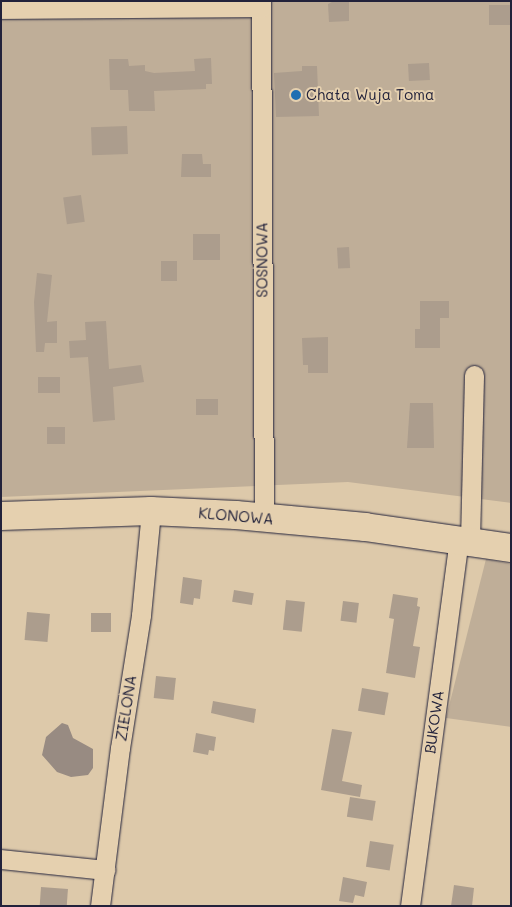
<!DOCTYPE html>
<html>
<head>
<meta charset="utf-8">
<style>
	body { margin:0 }
	#map { position:relative; width:512px; height:907px; overflow:hidden; background:#ddc9aa; font-family:Mali,sans-serif }
	div>[style] { position:absolute }
	.green>* { inset:0; background:#bfae98 }
	.water>* { inset:0; background:#988b82 }
	.building>* { inset:0; background:#ac9d8d; transform-origin:0 0 }
	.roads { filter:drop-shadow(0 0 1px #22223b) drop-shadow(0 0 1px #22223b) }
	.street>* { height:19px; margin:-9.5px; padding:0 9.5px; transform-origin:9.5px; border-radius:9.5px; background:#e5d0af }
	.secondary>* { height:28px; margin:-14px; padding:0 14px; transform-origin:14px; border-radius:14px; background:#e5d0af }
	.dots>* { width:14px; height:14px; translate:-50% -50%; box-sizing:border-box; border:2px solid #e5d0af; border-radius:50% }
	span { translate:-50% -50%; white-space:nowrap; text-align:center; line-height:1.15; -webkit-text-stroke:4px #e5d0af; paint-order:stroke }
	.poi-label { font-size:15px; color:#22223b }
	.left { translate:0 -50%; text-align:left }
	.street-label { font-size:15px; color:#22223b }
	.frame { position:absolute; inset:0; border:2px solid #22223b; pointer-events:none }
</style>
</head>
<body>
<div id="map">
	<div class="green">
		<div style="clip-path:polygon(1px 1px,511px 1px,511px 503px,348px 482px,1px 497px)"></div>
		<div style="clip-path:polygon(486px 559px,511px 564px,511px 727px,446px 718px)"></div>
	</div>
	<div class="water">
		<div style="clip-path:polygon(62px 723px,68px 725px,73px 738px,93px 749px,93px 768px,88px 775px,71px 777px,57px 772px,42px 755px,46px 737px)"></div>
	</div>
	<div class="building">
		<div style="clip-path:polygon(334px 1px,349px 1px,349px 21px,329px 22px,328px 4px)"></div>
		<div style="left:511px;top:5px;width:20px;height:22px;rotate:90deg"></div>
		<div style="clip-path:polygon(211px 58px,212px 84px,206px 84px,206px 89px,154px 91px,155px 111px,129px 111px,128px 90px,110px 90px,109px 59px,128px 59px,129px 66px,145px 65px,145px 71px,154px 73px,195px 71px,194px 59px)"></div>
		<div style="left:429px;top:63px;width:17px;height:21px;rotate:87deg"></div>
		<div style="clip-path:polygon(302px 66px,317px 66px,319px 116px,276px 117px,274px 73px,302px 71px)"></div>
		<div style="left:127px;top:126px;width:28px;height:36px;rotate:88deg"></div>
		<div style="clip-path:polygon(182px 154px,202px 154px,203px 164px,211px 164px,211px 177px,181px 177px)"></div>
		<div style="left:81px;top:195px;width:27px;height:18px;rotate:82deg"></div>
		<div style="left:193px;top:234px;width:27px;height:26px"></div>
		<div style="left:349px;top:247px;width:21px;height:12px;rotate:87deg"></div>
		<div style="left:177px;top:261px;width:20px;height:16px;rotate:90deg"></div>
		<div style="clip-path:polygon(37px 273px,52px 275px,47px 322px,57px 321px,57px 343px,45px 343px,44px 352px,36px 352px,34px 302px)"></div>
		<div style="clip-path:polygon(420px 301px,449px 301px,449px 318px,440px 318px,440px 348px,415px 348px,415px 329px,420px 329px)"></div>
		<div style="clip-path:polygon(106px 321px,109px 369px,141px 365px,144px 382px,113px 387px,115px 420px,93px 422px,88px 357px,70px 358px,69px 341px,86px 340px,85px 322px)"></div>
		<div style="clip-path:polygon(328px 337px,328px 373px,308px 373px,308px 365px,303px 365px,302px 338px)"></div>
		<div style="left:60px;top:377px;width:16px;height:22px;rotate:90deg"></div>
		<div style="left:196px;top:399px;width:22px;height:16px"></div>
		<div style="clip-path:polygon(410px 403px,433px 403px,434px 448px,407px 448px)"></div>
		<div style="left:47px;top:427px;width:18px;height:17px"></div>
		<div style="clip-path:polygon(183px 577px,202px 580px,200px 599px,194px 598px,193px 605px,180px 603px)"></div>
		<div style="left:234px;top:590px;width:20px;height:12px;rotate:9deg"></div>
		<div style="clip-path:polygon(393px 594px,418px 598px,417px 606px,420px 607px,413px 646px,420px 647px,415px 678px,386px 673px,394px 619px,389px 618px)"></div>
		<div style="left:286px;top:600px;width:19px;height:30px;rotate:6deg"></div>
		<div style="left:343px;top:601px;width:16px;height:20px;rotate:7deg"></div>
		<div style="left:27px;top:612px;width:23px;height:28px;rotate:5deg"></div>
		<div style="left:91px;top:613px;width:20px;height:19px"></div>
		<div style="left:156px;top:676px;width:20px;height:22px;rotate:6deg"></div>
		<div style="left:362px;top:688px;width:27px;height:23px;rotate:10deg"></div>
		<div style="clip-path:polygon(213px 701px,256px 709px,254px 723px,211px 713px)"></div>
		<div style="clip-path:polygon(332px 729px,352px 732px,342px 781px,362px 785px,360px 797px,321px 790px)"></div>
		<div style="clip-path:polygon(196px 733px,216px 737px,214px 751px,209px 750px,208px 755px,193px 752px)"></div>
		<div style="left:350px;top:797px;width:26px;height:20px;rotate:9deg"></div>
		<div style="left:370px;top:841px;width:24px;height:26px;rotate:9deg"></div>
		<div style="clip-path:polygon(343px 877px,367px 882px,364px 897px,355px 895px,353px 903px,339px 901px)"></div>
		<div style="clip-path:polygon(454px 885px,474px 888px,472px 906px,451px 906px)"></div>
		<div style="left:41px;top:887px;width:27px;height:19px;rotate:4deg"></div>
	</div>
	<div class="roads">
		<div class="street">
			<div style="left:261px;top:1px;width:518px;rotate:89.67deg"></div>
			<div style="left:1px;top:9px;width:260px;rotate:-0.4deg"></div>
			<div style="left:470px;top:540px;width:165px;rotate:-88.6deg"></div>
			<div style="left:1px;top:859px;width:105px;rotate:6deg"></div>
			<div style="left:100px;top:906px;width:159px;rotate:-82.8deg"></div>
			<div style="left:120px;top:748px;width:135px;rotate:-81deg"></div>
			<div style="left:141px;top:615px;width:104px;rotate:-84.5deg"></div>
			<div style="left:410px;top:906px;width:371px;rotate:-82.4deg"></div>
		</div>
		<div class="secondary">
			<div style="left:1px;top:516px;width:150px;rotate:-1.9deg"></div>
			<div style="left:151px;top:511px;width:85px;rotate:2.7deg"></div>
			<div style="left:236px;top:515px;width:130px;rotate:5.3deg"></div>
			<div style="left:365px;top:527px;width:148px;rotate:8.2deg"></div>
		</div>
	</div>
	<div class="dots">
		<div style="left:296px;top:95px;background:#1f6fb2"></div>
	</div>
	<div class="poi-label">
		<span class="left" style="left:306px;top:95px">Chata Wuja Toma</span>
	</div>
	<div class="street-label">
		<span style="left:262px;top:260px;rotate:-90deg">SOSNOWA</span>
		<span style="left:236px;top:516px;rotate:5deg">KLONOWA</span>
		<span style="left:126px;top:708px;rotate:-81deg">ZIELONA</span>
		<span style="left:434px;top:722px;rotate:-82deg">BUKOWA</span>
	</div>
	<div class="frame"></div>
</div>
</body>
</html>
